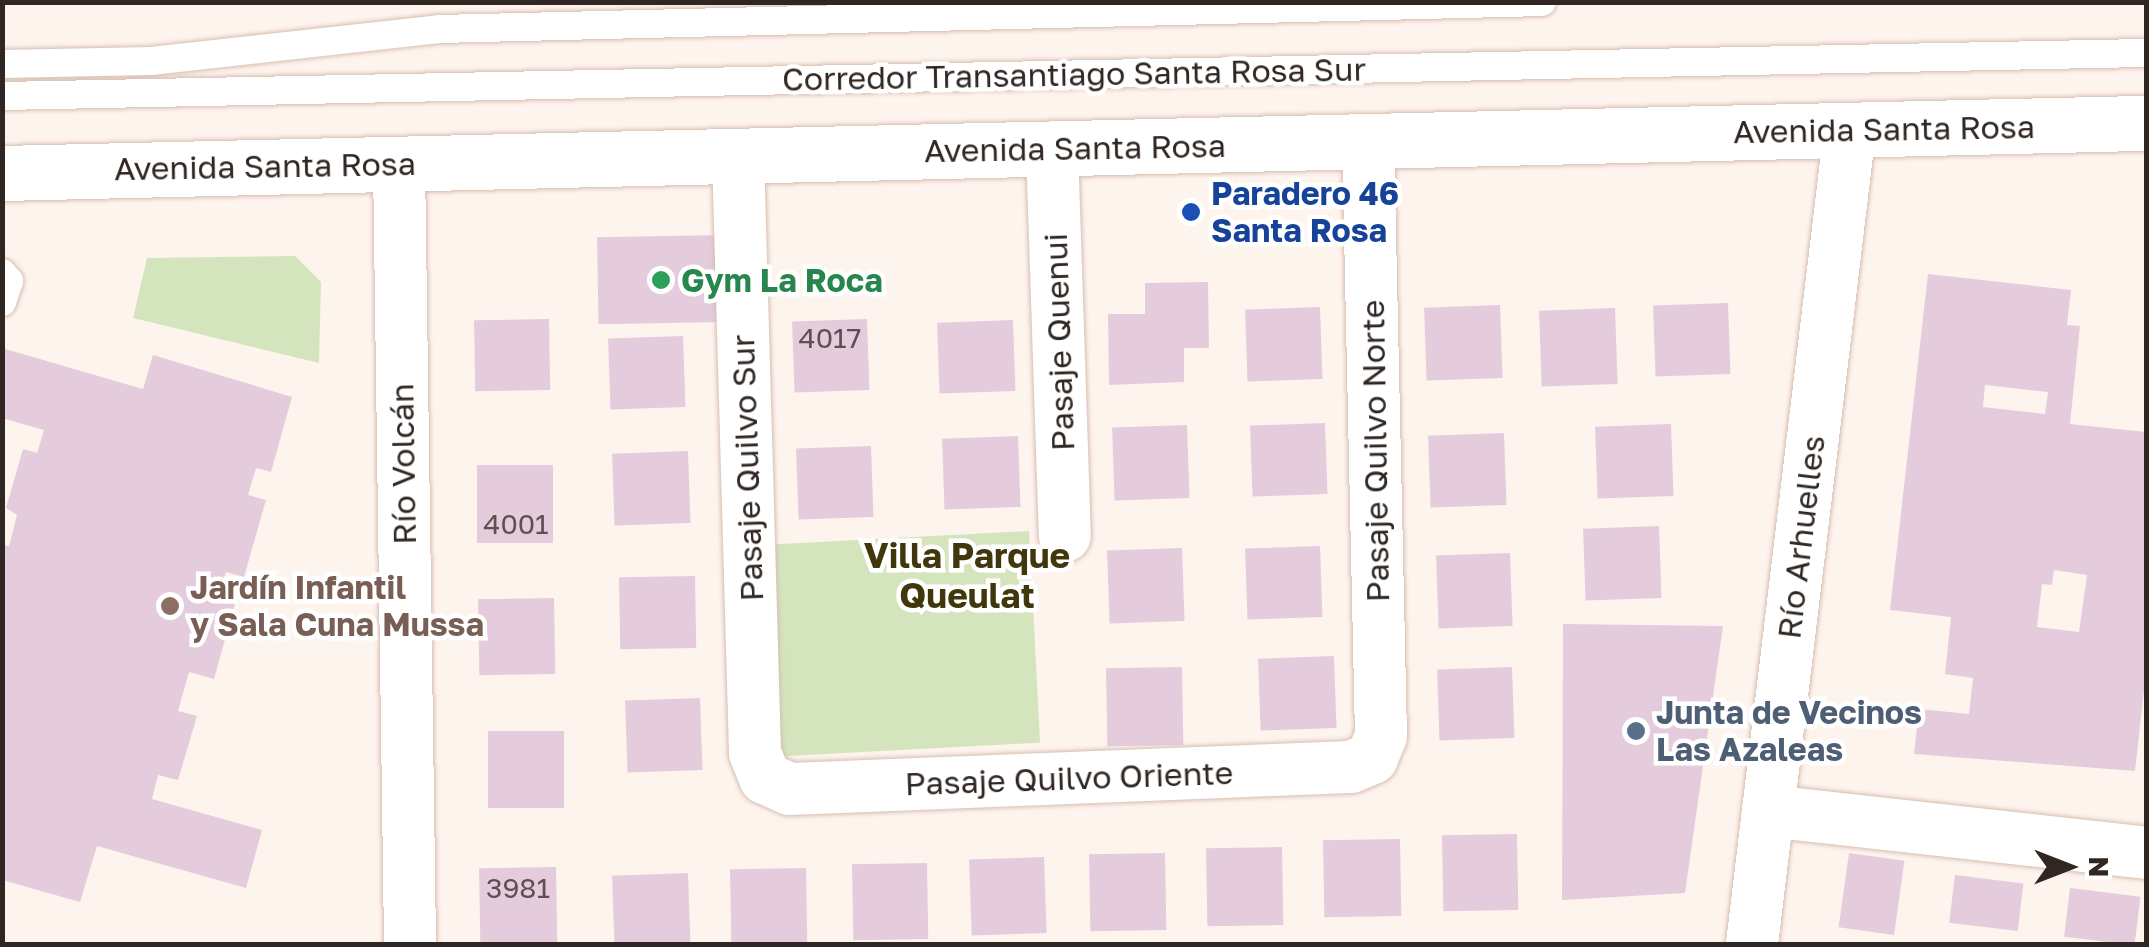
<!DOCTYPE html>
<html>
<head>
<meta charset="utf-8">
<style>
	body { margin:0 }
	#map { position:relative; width:2149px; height:947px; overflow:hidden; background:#fef4ee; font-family:"Golos Text",sans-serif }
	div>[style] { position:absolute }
	.green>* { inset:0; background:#d4e5bd; transform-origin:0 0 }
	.building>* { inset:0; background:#e4ccdc; transform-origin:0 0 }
	.roads { filter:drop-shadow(0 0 2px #d6beb0) drop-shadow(0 0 2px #d6beb0) }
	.service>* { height:28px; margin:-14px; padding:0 14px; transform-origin:14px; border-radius:14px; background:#fff }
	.minor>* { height:52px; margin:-26px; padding:0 26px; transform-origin:26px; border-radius:26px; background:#fff }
	.primary>* { height:55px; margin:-27.5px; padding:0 27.5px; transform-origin:27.5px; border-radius:27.5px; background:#fff }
	.dots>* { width:28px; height:28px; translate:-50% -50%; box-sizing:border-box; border:5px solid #fff; border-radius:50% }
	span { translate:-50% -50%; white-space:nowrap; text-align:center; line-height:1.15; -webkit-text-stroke:9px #fff; paint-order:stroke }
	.number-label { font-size:28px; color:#5d5050 }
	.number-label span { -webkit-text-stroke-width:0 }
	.street-label { font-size:32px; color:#302722 }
	.transit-label { font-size:32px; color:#164399; font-weight:700 }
	.left { translate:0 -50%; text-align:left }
	.leisure-label { font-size:32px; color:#27864d; font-weight:700 }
	.education-label { font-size:32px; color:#785e54; font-weight:700 }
	.service-label { font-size:32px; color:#4e5e75; font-weight:700 }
	.neighbourhood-label { font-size:35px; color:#41370d; font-weight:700 }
	.frame { position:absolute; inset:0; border:5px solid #302722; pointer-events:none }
	.north { position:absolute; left:2019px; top:817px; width:100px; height:100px; -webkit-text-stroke:8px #fff; paint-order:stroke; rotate:90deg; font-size:28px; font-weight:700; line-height:40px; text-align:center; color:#302722 }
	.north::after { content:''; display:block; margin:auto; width:35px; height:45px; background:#302722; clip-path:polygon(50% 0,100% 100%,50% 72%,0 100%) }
</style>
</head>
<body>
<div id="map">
	<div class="green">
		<div style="clip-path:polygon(295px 256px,321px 282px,319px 363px,133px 318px,147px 258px)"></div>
		<div style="left:1029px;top:531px;width:212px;height:271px;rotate:87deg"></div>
	</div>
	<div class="building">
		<div style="left:723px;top:235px;width:87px;height:126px;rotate:89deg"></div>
		<div style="clip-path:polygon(evenodd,1928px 274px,2071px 290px,2067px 325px,2080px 326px,2070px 424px,2146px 432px,2146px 673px,2135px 771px,1914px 754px,1919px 709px,1969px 714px,1973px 678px,1945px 674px,1951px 617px,1890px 610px,1928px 274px,1985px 385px,2048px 392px,2045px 414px,1983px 407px,1985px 385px,1928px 274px,2054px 570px,2087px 575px,2079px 632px,2037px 627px,2042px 584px,2052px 585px,2054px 570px)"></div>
		<div style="clip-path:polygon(1208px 282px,1209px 348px,1184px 348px,1184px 382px,1109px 385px,1108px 314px,1145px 314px,1145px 283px)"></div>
		<div style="left:1728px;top:303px;width:71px;height:75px;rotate:88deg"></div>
		<div style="left:1500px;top:305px;width:73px;height:76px;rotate:88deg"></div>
		<div style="left:1320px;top:307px;width:72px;height:75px;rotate:88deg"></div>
		<div style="left:1615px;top:308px;width:76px;height:76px;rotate:88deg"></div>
		<div style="left:549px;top:319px;width:71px;height:75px;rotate:89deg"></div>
		<div style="left:867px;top:319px;width:71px;height:75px;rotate:88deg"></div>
		<div style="left:1013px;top:320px;width:71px;height:76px;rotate:88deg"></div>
		<div style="left:683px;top:336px;width:71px;height:75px;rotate:88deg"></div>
		<div style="clip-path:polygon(2px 348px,143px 389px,153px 355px,292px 397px,271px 472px,256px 468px,248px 495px,266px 500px,244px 577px,226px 572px,218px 599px,235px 604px,214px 679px,189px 672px,178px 711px,197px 716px,178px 780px,158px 775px,152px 799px,262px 830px,246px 888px,97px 846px,80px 902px,2px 880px,2px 545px,9px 546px,17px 515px,6px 508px,23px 449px,37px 453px,44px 430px,2px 418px)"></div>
		<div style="left:1325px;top:423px;width:71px;height:75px;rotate:88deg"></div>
		<div style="left:1671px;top:424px;width:72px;height:76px;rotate:88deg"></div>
		<div style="left:1187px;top:425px;width:73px;height:75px;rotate:88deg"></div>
		<div style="left:1504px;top:433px;width:72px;height:76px;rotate:88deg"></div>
		<div style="left:1018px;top:436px;width:71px;height:76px;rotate:88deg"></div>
		<div style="left:871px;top:446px;width:71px;height:75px;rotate:88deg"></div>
		<div style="left:688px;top:451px;width:72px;height:76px;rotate:88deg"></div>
		<div style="left:477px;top:465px;width:76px;height:78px"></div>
		<div style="left:1659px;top:526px;width:72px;height:76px;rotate:88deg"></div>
		<div style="left:1320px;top:546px;width:71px;height:75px;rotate:88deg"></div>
		<div style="left:1182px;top:548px;width:73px;height:75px;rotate:88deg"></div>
		<div style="left:1510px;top:553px;width:73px;height:74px;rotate:88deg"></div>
		<div style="left:695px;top:576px;width:72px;height:76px;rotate:89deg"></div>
		<div style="left:554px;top:598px;width:76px;height:76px;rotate:89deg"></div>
		<div style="clip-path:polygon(1563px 624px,1723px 626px,1685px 893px,1562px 900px)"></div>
		<div style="left:1334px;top:656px;width:72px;height:76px;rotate:88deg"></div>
		<div style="left:1182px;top:667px;width:78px;height:76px;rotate:89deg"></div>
		<div style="left:1512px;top:667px;width:71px;height:75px;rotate:88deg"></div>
		<div style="left:700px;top:698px;width:72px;height:75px;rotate:88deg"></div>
		<div style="left:488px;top:731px;width:76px;height:77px"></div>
		<div style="left:1517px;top:834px;width:76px;height:75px;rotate:89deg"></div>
		<div style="left:1400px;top:839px;width:77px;height:77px;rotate:89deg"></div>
		<div style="left:1282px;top:847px;width:78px;height:76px;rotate:89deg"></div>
		<div style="left:1165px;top:853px;width:77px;height:76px;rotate:89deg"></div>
		<div style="left:1849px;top:853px;width:56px;height:75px;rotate:8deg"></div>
		<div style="left:1044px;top:857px;width:76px;height:75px;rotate:88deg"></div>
		<div style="left:927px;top:863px;width:76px;height:75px;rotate:89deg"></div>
		<div style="left:556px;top:867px;width:76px;height:77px;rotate:89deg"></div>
		<div style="left:806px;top:868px;width:76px;height:76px;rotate:89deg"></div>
		<div style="left:688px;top:873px;width:71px;height:76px;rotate:88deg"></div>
		<div style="left:1955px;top:875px;width:69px;height:48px;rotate:7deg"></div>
		<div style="left:2070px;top:888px;width:71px;height:49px;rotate:7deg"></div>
	</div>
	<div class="roads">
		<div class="service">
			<div style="left:2px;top:64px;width:149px;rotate:-1.2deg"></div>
			<div style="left:151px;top:61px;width:290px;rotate:-6.3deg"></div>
			<div style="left:439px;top:29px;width:1103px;rotate:-1.4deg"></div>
			<div style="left:2px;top:96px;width:2144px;rotate:-1.15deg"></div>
			<div style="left:2px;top:273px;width:11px;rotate:49deg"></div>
			<div style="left:9px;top:281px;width:22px;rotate:108deg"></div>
		</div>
		<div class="minor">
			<div style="left:1052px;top:148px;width:388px;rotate:88.1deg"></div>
			<div style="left:738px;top:155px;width:598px;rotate:88.37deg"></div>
			<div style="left:755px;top:753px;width:27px;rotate:68deg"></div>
			<div style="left:765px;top:778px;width:27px;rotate:24deg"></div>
			<div style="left:790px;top:789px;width:561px;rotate:-2.25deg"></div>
			<div style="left:1351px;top:767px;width:23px;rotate:-23deg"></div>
			<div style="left:1372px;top:758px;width:24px;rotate:-68deg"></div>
			<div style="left:1381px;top:736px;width:595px;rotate:-91.25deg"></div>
			<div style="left:399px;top:163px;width:781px;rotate:89.19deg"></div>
			<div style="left:1768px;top:811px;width:380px;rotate:6.3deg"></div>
			<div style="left:1752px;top:944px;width:820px;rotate:-83.14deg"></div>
		</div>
		<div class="primary">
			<div style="left:2px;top:173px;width:2145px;rotate:-1.34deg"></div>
		</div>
	</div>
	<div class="dots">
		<div style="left:1191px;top:212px;background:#1a4fb4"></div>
		<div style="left:661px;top:280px;background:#2e9e5b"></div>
		<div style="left:170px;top:606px;background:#8d6e63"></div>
		<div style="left:1636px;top:731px;background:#5c6f8a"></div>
	</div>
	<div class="number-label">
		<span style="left:830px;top:338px">4017</span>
		<span style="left:516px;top:524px">4001</span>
		<span style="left:518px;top:888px">3981</span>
	</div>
	<div class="street-label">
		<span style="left:1074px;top:74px;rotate:-1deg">Corredor Transantiago Santa Rosa Sur</span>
		<span style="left:1884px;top:129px;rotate:-1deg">Avenida Santa Rosa</span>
		<span style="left:1075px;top:148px;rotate:-1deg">Avenida Santa Rosa</span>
		<span style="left:265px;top:166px;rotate:-1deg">Avenida Santa Rosa</span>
		<span style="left:1059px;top:342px;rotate:-92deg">Pasaje Quenui</span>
		<span style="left:1375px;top:451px;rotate:-91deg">Pasaje Quilvo Norte</span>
		<span style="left:403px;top:464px;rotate:-91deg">Río Volcán</span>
		<span style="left:747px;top:468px;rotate:-92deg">Pasaje Quilvo Sur</span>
		<span style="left:1801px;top:537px;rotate:-83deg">Río Arhuelles</span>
		<span style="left:1069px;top:778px;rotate:-2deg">Pasaje Quilvo Oriente</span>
	</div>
	<div class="transit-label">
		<span class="left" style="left:1211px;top:212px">Paradero 46<br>Santa Rosa</span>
	</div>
	<div class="leisure-label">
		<span class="left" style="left:681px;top:280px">Gym La Roca</span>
	</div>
	<div class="education-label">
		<span class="left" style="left:190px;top:606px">Jardín Infantil<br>y Sala Cuna Mussa</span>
	</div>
	<div class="service-label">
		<span class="left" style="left:1656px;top:731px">Junta de Vecinos<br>Las Azaleas</span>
	</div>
	<div class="neighbourhood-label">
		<span style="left:967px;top:575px">Villa Parque<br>Queulat</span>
	</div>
	<div class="frame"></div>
	<div class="north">N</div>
</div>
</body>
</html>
